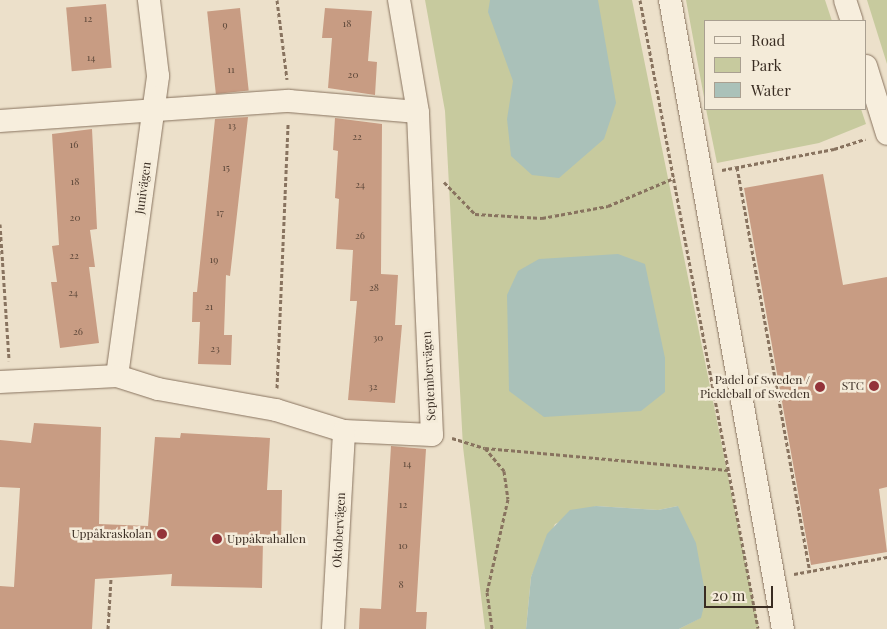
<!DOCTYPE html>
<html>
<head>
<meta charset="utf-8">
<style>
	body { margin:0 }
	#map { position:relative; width:887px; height:629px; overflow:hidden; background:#ece0ca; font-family:"Playfair Display",serif }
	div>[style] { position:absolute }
	.green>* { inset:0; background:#c7ca9e }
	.water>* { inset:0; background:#aac1b9 }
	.building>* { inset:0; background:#c89c83; transform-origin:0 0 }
	.path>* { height:3px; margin-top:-1.5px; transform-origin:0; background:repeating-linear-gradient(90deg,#88735f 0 4px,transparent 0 6.5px) }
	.roads { filter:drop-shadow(0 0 1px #88735f) drop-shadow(0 0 1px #88735f) }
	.street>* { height:22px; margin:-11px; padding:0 11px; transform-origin:11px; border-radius:11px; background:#f7eedd }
	.dots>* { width:14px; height:14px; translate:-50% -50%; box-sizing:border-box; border:2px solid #f4ebd9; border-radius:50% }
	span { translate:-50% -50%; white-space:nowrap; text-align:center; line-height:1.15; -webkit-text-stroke:5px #f4ebd9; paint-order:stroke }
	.number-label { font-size:10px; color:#5d483a }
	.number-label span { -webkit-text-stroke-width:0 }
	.street-label { font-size:12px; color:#392c22 }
	.poi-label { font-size:12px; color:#392c22 }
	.right { translate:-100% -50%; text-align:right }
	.left { translate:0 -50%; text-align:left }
	.legend { position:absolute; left:704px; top:20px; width:162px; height:90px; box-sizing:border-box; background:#f4ebd9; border:1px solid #a99f90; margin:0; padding:6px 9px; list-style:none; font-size:15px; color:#392c22 }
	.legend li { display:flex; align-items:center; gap:10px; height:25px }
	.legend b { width:25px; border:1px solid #a99f90 }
	.scale { position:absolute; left:704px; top:586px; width:69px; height:22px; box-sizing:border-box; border:2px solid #392c22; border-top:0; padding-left:6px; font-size:15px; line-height:18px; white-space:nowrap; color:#392c22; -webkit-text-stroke:4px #f4ebd9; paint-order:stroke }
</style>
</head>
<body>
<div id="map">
	<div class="green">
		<div style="clip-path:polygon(425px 0,632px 0,759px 629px,679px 629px,700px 618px,678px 506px,658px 510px,596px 506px,555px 524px,531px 577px,526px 629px,485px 629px,463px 447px,445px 111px)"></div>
		<div style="clip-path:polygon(686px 0,825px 0,832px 21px,706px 21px,706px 108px)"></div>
		<div style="clip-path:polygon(867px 0,887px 0,887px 64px)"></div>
		<div style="clip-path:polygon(706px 109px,861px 109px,866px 124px,819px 143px,717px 163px)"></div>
	</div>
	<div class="water">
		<div style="clip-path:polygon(490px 0,598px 0,616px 103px,604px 139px,559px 178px,532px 175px,511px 156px,507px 119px,513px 81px,488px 12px)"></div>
		<div style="clip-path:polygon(618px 254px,645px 264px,665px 358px,665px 392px,641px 411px,544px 417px,509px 391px,507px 295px,518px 271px,539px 259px)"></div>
		<div style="clip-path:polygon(596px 506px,658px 510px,678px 506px,696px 543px,706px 598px,701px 618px,679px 629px,526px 629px,531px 577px,547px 534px,570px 510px)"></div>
	</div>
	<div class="building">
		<div style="left:106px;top:4px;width:64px;height:40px;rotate:85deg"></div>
		<div style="left:240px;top:8px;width:83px;height:33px;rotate:84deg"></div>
		<div style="clip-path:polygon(325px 8px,372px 11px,368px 61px,377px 62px,375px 95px,328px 88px,332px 38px,322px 38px)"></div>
		<div style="clip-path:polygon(248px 117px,230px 276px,226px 275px,224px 335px,232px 335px,231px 365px,198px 364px,200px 322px,192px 322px,193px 292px,197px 292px,215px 119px)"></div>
		<div style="clip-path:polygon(335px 118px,382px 124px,381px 274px,398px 275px,395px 325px,402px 325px,395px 403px,348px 400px,357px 301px,350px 301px,353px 250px,336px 249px,339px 199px,335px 198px,338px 151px,333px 150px)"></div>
		<div style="clip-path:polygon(92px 129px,97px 229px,90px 230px,95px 267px,89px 267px,99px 343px,60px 348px,51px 282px,57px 282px,52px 246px,59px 245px,52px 134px)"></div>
		<div style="clip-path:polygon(823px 174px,843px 285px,887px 277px,887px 487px,879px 489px,887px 552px,811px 565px,744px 188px)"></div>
		<div style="clip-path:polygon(34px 423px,101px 427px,99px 524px,148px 526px,155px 437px,180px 438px,181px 433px,270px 438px,267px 490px,282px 490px,281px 542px,263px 541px,262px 588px,171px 586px,172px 574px,95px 579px,92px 629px,0 629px,0 586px,14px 587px,20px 488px,0 487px,0 440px,31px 443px)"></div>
		<div style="clip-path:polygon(391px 446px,426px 449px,416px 612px,427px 612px,426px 629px,359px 629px,360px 608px,381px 609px)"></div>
	</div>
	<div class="path">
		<div style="left:277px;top:0;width:80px;rotate:82.8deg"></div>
		<div style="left:640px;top:0;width:639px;rotate:79.36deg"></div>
		<div style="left:737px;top:167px;width:411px;rotate:79.8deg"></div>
		<div style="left:722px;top:170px;width:114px;rotate:-10.6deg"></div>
		<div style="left:834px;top:149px;width:33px;rotate:-18deg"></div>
		<div style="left:444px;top:182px;width:45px;rotate:45.9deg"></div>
		<div style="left:475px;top:214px;width:67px;rotate:3.4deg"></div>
		<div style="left:542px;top:218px;width:67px;rotate:-10.3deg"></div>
		<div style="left:608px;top:206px;width:72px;rotate:-23deg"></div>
		<div style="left:0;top:224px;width:137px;rotate:86.2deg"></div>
		<div style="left:277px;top:388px;width:266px;rotate:-87.6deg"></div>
		<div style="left:452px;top:438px;width:34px;rotate:17deg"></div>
		<div style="left:485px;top:448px;width:244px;rotate:5.2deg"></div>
		<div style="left:485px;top:448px;width:30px;rotate:50deg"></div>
		<div style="left:504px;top:471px;width:28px;rotate:82deg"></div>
		<div style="left:508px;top:499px;width:95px;rotate:102.7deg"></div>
		<div style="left:487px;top:592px;width:37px;rotate:82deg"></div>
		<div style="left:794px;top:574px;width:95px;rotate:-10.4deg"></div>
		<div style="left:108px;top:629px;width:51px;rotate:-86.6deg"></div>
	</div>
	<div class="roads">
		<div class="street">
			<div style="left:670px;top:0;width:639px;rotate:79.82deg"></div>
			<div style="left:845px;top:0;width:22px;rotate:72deg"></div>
			<div style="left:866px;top:66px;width:71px;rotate:72.8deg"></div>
			<div style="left:0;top:121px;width:290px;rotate:-4deg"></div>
			<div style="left:289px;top:101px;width:129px;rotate:4.9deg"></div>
			<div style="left:117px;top:376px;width:303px;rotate:-82.2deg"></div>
			<div style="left:158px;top:76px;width:77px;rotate:-96.8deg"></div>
			<div style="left:0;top:382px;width:117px;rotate:-2.9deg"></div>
			<div style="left:117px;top:376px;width:43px;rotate:17.6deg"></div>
			<div style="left:158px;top:389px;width:120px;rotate:10.1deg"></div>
			<div style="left:276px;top:410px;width:71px;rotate:17.2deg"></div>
			<div style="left:344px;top:431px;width:88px;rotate:2.6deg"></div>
			<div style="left:432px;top:435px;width:323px;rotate:-92.5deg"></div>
			<div style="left:418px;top:112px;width:114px;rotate:-99.6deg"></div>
			<div style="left:333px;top:629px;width:198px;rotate:-86.8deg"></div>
		</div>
	</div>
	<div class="dots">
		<div style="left:874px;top:386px;background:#933339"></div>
		<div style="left:820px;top:387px;background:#933339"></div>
		<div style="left:162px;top:534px;background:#933339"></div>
		<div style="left:217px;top:539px;background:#933339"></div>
	</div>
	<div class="number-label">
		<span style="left:88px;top:19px">12</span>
		<span style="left:347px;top:24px">18</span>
		<span style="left:225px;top:25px">9</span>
		<span style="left:91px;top:58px">14</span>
		<span style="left:231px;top:70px">11</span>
		<span style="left:353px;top:75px">20</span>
		<span style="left:232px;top:126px">13</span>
		<span style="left:357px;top:137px">22</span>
		<span style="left:74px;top:145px">16</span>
		<span style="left:226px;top:168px">15</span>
		<span style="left:75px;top:182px">18</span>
		<span style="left:360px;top:185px">24</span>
		<span style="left:220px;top:213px">17</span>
		<span style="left:75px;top:218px">20</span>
		<span style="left:360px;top:236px">26</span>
		<span style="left:74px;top:256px">22</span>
		<span style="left:214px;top:260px">19</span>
		<span style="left:374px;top:288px">28</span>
		<span style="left:73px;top:293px">24</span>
		<span style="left:209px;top:307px">21</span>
		<span style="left:78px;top:332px">26</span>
		<span style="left:378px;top:338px">30</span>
		<span style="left:215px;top:349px">23</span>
		<span style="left:373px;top:387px">32</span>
		<span style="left:407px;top:464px">14</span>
		<span style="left:403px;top:505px">12</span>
		<span style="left:403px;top:546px">10</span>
		<span style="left:401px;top:585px">8</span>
	</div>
	<div class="street-label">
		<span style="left:143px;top:188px;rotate:-82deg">Junivägen</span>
		<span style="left:429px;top:376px;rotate:-93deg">Septembervägen</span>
		<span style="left:339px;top:530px;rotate:-87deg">Oktobervägen</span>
	</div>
	<div class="poi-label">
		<span class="right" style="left:810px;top:387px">Padel of Sweden /<br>Pickleball of Sweden</span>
		<span class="right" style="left:864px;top:386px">STC</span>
		<span class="right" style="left:152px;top:534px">Uppåkraskolan</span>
		<span class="left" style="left:227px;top:539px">Uppåkrahallen</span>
	</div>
	<ul class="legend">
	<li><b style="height:6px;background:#f7eedd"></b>Road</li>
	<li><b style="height:14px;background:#c7ca9e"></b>Park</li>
	<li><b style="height:14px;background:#aac1b9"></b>Water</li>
	</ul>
	<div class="scale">20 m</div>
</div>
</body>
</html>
